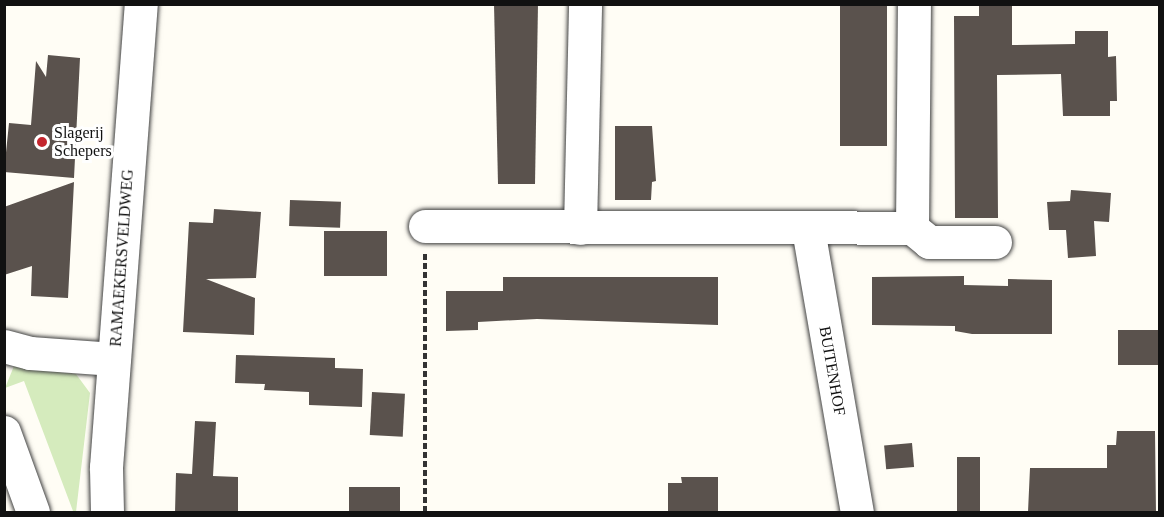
<!DOCTYPE html>
<html>
<head>
<meta charset="utf-8">
<style>
	body { margin:0 }
	#map { position:relative; width:1164px; height:517px; overflow:hidden; background:#fffdf5; font-family:Georgia,serif }
	div>[style] { position:absolute }
	.green>* { inset:0; background:#d5ebbd }
	.building>* { inset:0; background:#5a524d; transform-origin:0 0 }
	.path>* { height:4px; margin-top:-2px; transform-origin:0; background:repeating-linear-gradient(90deg,#333 0 6px,transparent 0 9px) }
	.roads { filter:drop-shadow(0 0 2px #444) drop-shadow(0 0 2px #444) }
	.minor>* { height:33px; margin:-16.5px; padding:0 16.5px; transform-origin:16.5px; border-radius:16.5px; background:#fff }
	.dots>* { width:16px; height:16px; translate:-50% -50%; box-sizing:border-box; border:3px solid #fff; border-radius:50% }
	span { translate:-50% -50%; white-space:nowrap; text-align:center; line-height:1.15; -webkit-text-stroke:6px #fff; paint-order:stroke }
	.poi-label { font-size:16px; color:#111 }
	.left { translate:0 -50%; text-align:left }
	.street-label { font-size:16px; color:#111 }
	.frame { position:absolute; inset:0; border:6px solid #111; pointer-events:none }
</style>
</head>
<body>
<div id="map">
	<div class="green">
		<div style="clip-path:polygon(14px 366px,76px 374px,90px 393px,76px 512px,70px 512px,73px 511px,24px 381px,5px 388px)"></div>
	</div>
	<div class="building">
		<div style="clip-path:polygon(494px 4px,538px 4px,535px 184px,498px 184px)"></div>
		<div style="left:840px;top:4px;width:47px;height:142px"></div>
		<div style="clip-path:polygon(979px 4px,1012px 4px,1012px 45px,1075px 44px,1075px 31px,1108px 31px,1108px 57px,1116px 56px,1117px 101px,1110px 101px,1110px 116px,1063px 116px,1061px 74px,997px 75px,998px 218px,955px 218px,954px 16px,979px 16px)"></div>
		<div style="clip-path:polygon(48px 55px,80px 58px,74px 178px,4px 172px,9px 123px,31px 125px,36px 61px,46px 77px)"></div>
		<div style="clip-path:polygon(615px 126px,652px 126px,656px 181px,652px 182px,651px 200px,615px 200px)"></div>
		<div style="clip-path:polygon(74px 182px,68px 298px,31px 296px,32px 266px,4px 275px,4px 207px)"></div>
		<div style="clip-path:polygon(1071px 190px,1111px 193px,1109px 222px,1094px 221px,1096px 256px,1068px 258px,1066px 230px,1049px 230px,1047px 202px,1070px 201px)"></div>
		<div style="left:290px;top:200px;width:51px;height:26px;rotate:2deg"></div>
		<div style="clip-path:polygon(214px 209px,261px 212px,256px 278px,206px 279px,255px 298px,254px 335px,183px 332px,189px 222px,213px 223px)"></div>
		<div style="left:324px;top:231px;width:63px;height:45px"></div>
		<div style="clip-path:polygon(964px 276px,964px 285px,1008px 286px,1008px 279px,1052px 280px,1052px 334px,972px 334px,955px 331px,955px 326px,872px 325px,872px 277px)"></div>
		<div style="clip-path:polygon(503px 277px,718px 277px,718px 325px,537px 319px,478px 322px,478px 330px,446px 331px,446px 291px,503px 291px)"></div>
		<div style="left:1160px;top:330px;width:35px;height:42px;rotate:90deg"></div>
		<div style="clip-path:polygon(236px 355px,335px 358px,335px 368px,363px 369px,362px 407px,309px 405px,309px 392px,264px 390px,265px 384px,235px 383px)"></div>
		<div style="left:372px;top:392px;width:33px;height:43px;rotate:3deg"></div>
		<div style="clip-path:polygon(195px 421px,216px 422px,213px 476px,238px 477px,238px 513px,175px 513px,176px 473px,192px 474px)"></div>
		<div style="clip-path:polygon(1117px 431px,1155px 431px,1156px 513px,1028px 512px,1030px 468px,1107px 468px,1107px 445px,1116px 445px)"></div>
		<div style="left:912px;top:443px;width:24px;height:28px;rotate:85deg"></div>
		<div style="left:957px;top:457px;width:23px;height:56px"></div>
		<div style="clip-path:polygon(681px 477px,718px 477px,718px 513px,668px 513px,668px 483px,682px 483px)"></div>
		<div style="left:349px;top:487px;width:51px;height:26px"></div>
	</div>
	<div class="path">
		<div style="left:425px;top:254px;width:258px;rotate:90deg"></div>
	</div>
	<div class="roads">
		<div class="minor">
			<div style="left:425px;top:226px;width:487px;rotate:0.2deg"></div>
			<div style="left:912px;top:228px;width:224px;rotate:-89.5deg"></div>
			<div style="left:580px;top:228px;width:224px;rotate:-88.7deg"></div>
			<div style="left:912px;top:228px;width:22px;rotate:39deg"></div>
			<div style="left:929px;top:242px;width:66px"></div>
			<div style="left:808px;top:229px;width:287px;rotate:80.2deg"></div>
			<div style="left:4px;top:346px;width:27px;rotate:15deg"></div>
			<div style="left:30px;top:353px;width:84px;rotate:4.1deg"></div>
			<div style="left:4px;top:432px;width:85px;rotate:70.1deg"></div>
			<div style="left:107px;top:512px;width:45px;rotate:-91.3deg"></div>
			<div style="left:106px;top:467px;width:464px;rotate:-85.7deg"></div>
		</div>
	</div>
	<div class="dots">
		<div style="left:42px;top:142px;background:#c4262e"></div>
	</div>
	<div class="poi-label">
		<span class="left" style="left:54px;top:142px">Slagerij<br>Schepers</span>
	</div>
	<div class="street-label">
		<span style="left:122px;top:258px;rotate:-86deg">RAMAEKERSVELDWEG</span>
		<span style="left:832px;top:371px;rotate:80deg">BUITENHOF</span>
	</div>
	<div class="frame"></div>
</div>
</body>
</html>
